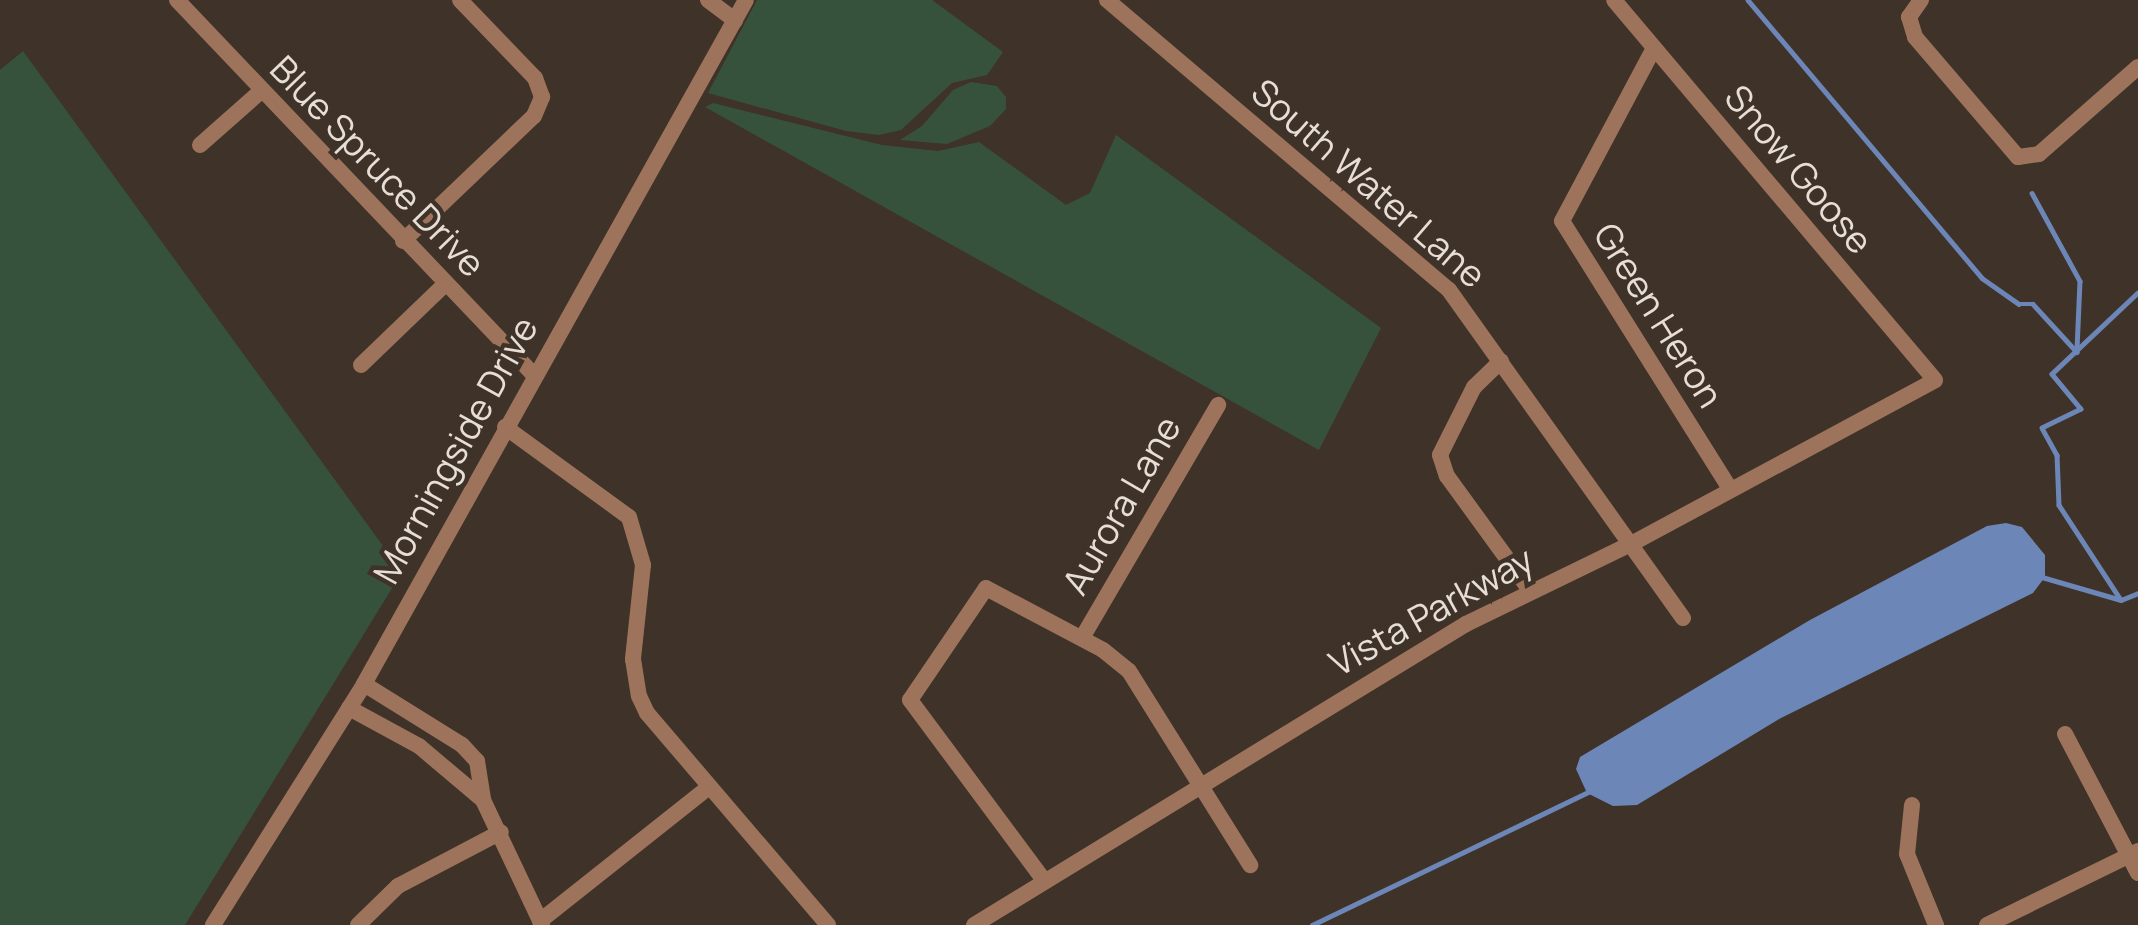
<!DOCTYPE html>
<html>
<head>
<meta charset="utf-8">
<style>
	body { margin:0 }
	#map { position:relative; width:2138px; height:925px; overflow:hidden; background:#3f3228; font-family:Manrope,sans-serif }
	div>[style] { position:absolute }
	.green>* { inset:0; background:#37523c }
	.water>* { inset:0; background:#6d86b8 }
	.stream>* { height:4.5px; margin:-2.25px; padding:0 2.25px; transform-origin:2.25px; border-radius:2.25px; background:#6d86b8 }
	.minor>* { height:16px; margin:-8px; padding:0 8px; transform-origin:8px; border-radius:8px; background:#9d745b }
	span { translate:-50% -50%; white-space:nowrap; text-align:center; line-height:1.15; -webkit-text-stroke:9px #3f3228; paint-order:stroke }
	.street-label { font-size:36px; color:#e7ded8 }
</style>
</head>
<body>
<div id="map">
	<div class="green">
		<div style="clip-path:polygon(757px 0,932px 0,1003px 52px,987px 75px,952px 83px,901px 130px,879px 135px,846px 131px,708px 93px)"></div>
		<div style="clip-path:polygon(23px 51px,402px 572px,185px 925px,0 925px,0 70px)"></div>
		<div style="clip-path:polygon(971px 82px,997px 86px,1006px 97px,1006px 109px,990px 126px,947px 144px,900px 140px,922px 126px,953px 90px)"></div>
		<div style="clip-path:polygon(713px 103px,882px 145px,938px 151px,979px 142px,1066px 205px,1090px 193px,1116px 135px,1381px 328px,1319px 450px,705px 107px)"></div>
	</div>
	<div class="water">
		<div style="clip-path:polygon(2006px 523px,2022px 527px,2045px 555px,2045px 577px,2033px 593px,1781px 718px,1637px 805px,1613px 806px,1587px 793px,1576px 769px,1580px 757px,1810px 620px,1987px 526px)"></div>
	</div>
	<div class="stream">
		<div style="left:1748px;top:0;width:363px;rotate:49.9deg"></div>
		<div style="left:1982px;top:278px;width:45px;rotate:35.1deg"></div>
		<div style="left:2019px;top:304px;width:14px"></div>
		<div style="left:2033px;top:304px;width:65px;rotate:47.5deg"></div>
		<div style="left:2032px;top:193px;width:100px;rotate:61.4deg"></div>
		<div style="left:2080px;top:281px;width:68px;rotate:92.5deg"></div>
		<div style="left:2138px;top:293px;width:118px;rotate:136.7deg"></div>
		<div style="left:2052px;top:374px;width:45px;rotate:50.4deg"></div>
		<div style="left:2081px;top:409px;width:43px;rotate:154deg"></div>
		<div style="left:2042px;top:428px;width:31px;rotate:61deg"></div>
		<div style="left:2057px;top:455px;width:50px;rotate:87.7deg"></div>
		<div style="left:2059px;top:505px;width:113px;rotate:56.9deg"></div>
		<div style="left:2121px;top:600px;width:18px;rotate:-22deg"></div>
		<div style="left:2042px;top:577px;width:82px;rotate:16.2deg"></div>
		<div style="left:1312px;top:925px;width:306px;rotate:-25.7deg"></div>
	</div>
	<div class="minor">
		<div style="left:177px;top:0;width:518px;rotate:46.41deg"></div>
		<div style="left:708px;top:0;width:34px;rotate:37deg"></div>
		<div style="left:1107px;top:0;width:448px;rotate:40.3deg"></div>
		<div style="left:1449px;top:290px;width:403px;rotate:54.5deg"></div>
		<div style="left:1921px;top:0;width:21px;rotate:125deg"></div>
		<div style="left:1909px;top:17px;width:21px;rotate:73deg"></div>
		<div style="left:1915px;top:37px;width:158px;rotate:49.4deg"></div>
		<div style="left:2018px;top:157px;width:21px;rotate:-8deg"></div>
		<div style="left:2039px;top:154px;width:132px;rotate:-41.3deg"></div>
		<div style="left:1654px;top:48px;width:196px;rotate:118deg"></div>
		<div style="left:1562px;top:221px;width:314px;rotate:57.9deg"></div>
		<div style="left:200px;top:145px;width:80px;rotate:-41.5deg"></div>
		<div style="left:403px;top:241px;width:181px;rotate:-43.7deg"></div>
		<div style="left:534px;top:116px;width:21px;rotate:-67deg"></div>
		<div style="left:542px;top:97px;width:20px;rotate:-110deg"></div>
		<div style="left:535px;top:78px;width:108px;rotate:-133.9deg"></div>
		<div style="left:1501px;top:361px;width:37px;rotate:136deg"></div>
		<div style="left:1474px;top:387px;width:76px;rotate:116.6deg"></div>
		<div style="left:1440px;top:455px;width:22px;rotate:72deg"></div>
		<div style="left:1447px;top:476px;width:140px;rotate:54deg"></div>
		<div style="left:361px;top:365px;width:115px;rotate:-43.9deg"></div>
		<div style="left:505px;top:427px;width:153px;rotate:36deg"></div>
		<div style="left:629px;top:517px;width:50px;rotate:73.7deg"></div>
		<div style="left:643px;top:565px;width:95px;rotate:96.1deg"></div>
		<div style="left:633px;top:659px;width:37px;rotate:81deg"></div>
		<div style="left:639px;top:696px;width:19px;rotate:65deg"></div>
		<div style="left:647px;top:713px;width:279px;rotate:49.5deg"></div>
		<div style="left:1082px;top:638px;width:270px;rotate:-59.7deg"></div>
		<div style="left:364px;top:684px;width:115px;rotate:31.9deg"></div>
		<div style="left:462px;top:745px;width:22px;rotate:47deg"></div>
		<div style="left:477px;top:761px;width:39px;rotate:81deg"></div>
		<div style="left:349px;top:708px;width:80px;rotate:28.5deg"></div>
		<div style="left:419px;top:746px;width:84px;rotate:40.2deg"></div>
		<div style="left:483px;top:800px;width:138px;rotate:64.7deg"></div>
		<div style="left:2065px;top:734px;width:157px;rotate:62.3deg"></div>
		<div style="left:1912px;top:805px;width:49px;rotate:95.8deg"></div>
		<div style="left:1907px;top:854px;width:77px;rotate:67.8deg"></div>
		<div style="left:1043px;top:879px;width:223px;rotate:-126.6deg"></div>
		<div style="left:910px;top:700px;width:135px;rotate:-55.8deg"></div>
		<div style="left:986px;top:588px;width:132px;rotate:27.9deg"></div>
		<div style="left:1103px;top:650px;width:33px;rotate:39deg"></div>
		<div style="left:1129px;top:671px;width:229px;rotate:58deg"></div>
		<div style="left:540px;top:921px;width:216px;rotate:-38.4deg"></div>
		<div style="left:213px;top:925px;width:284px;rotate:-57.9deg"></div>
		<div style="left:364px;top:684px;width:783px;rotate:-60.82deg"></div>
		<div style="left:358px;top:925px;width:56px;rotate:-44.3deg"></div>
		<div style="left:398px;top:886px;width:116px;rotate:-27.7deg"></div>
		<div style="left:974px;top:925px;width:577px;rotate:-31.46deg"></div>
		<div style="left:1466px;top:624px;width:183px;rotate:-25.9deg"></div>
		<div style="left:1631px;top:544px;width:345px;rotate:-28.3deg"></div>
		<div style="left:1935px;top:380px;width:497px;rotate:-130.2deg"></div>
		<div style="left:1987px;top:925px;width:168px;rotate:-26.1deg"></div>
	</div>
	<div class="street-label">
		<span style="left:378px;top:166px;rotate:46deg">Blue Spruce Drive</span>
		<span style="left:1799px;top:169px;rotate:50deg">Snow Goose</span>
		<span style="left:1369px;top:183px;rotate:41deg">South Water Lane</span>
		<span style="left:1659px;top:315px;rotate:58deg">Green Heron</span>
		<span style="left:455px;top:450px;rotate:-61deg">Morningside Drive</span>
		<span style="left:1121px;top:505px;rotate:-60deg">Aurora Lane</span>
		<span style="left:1431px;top:611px;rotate:-29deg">Vista Parkway</span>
	</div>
</div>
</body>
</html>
